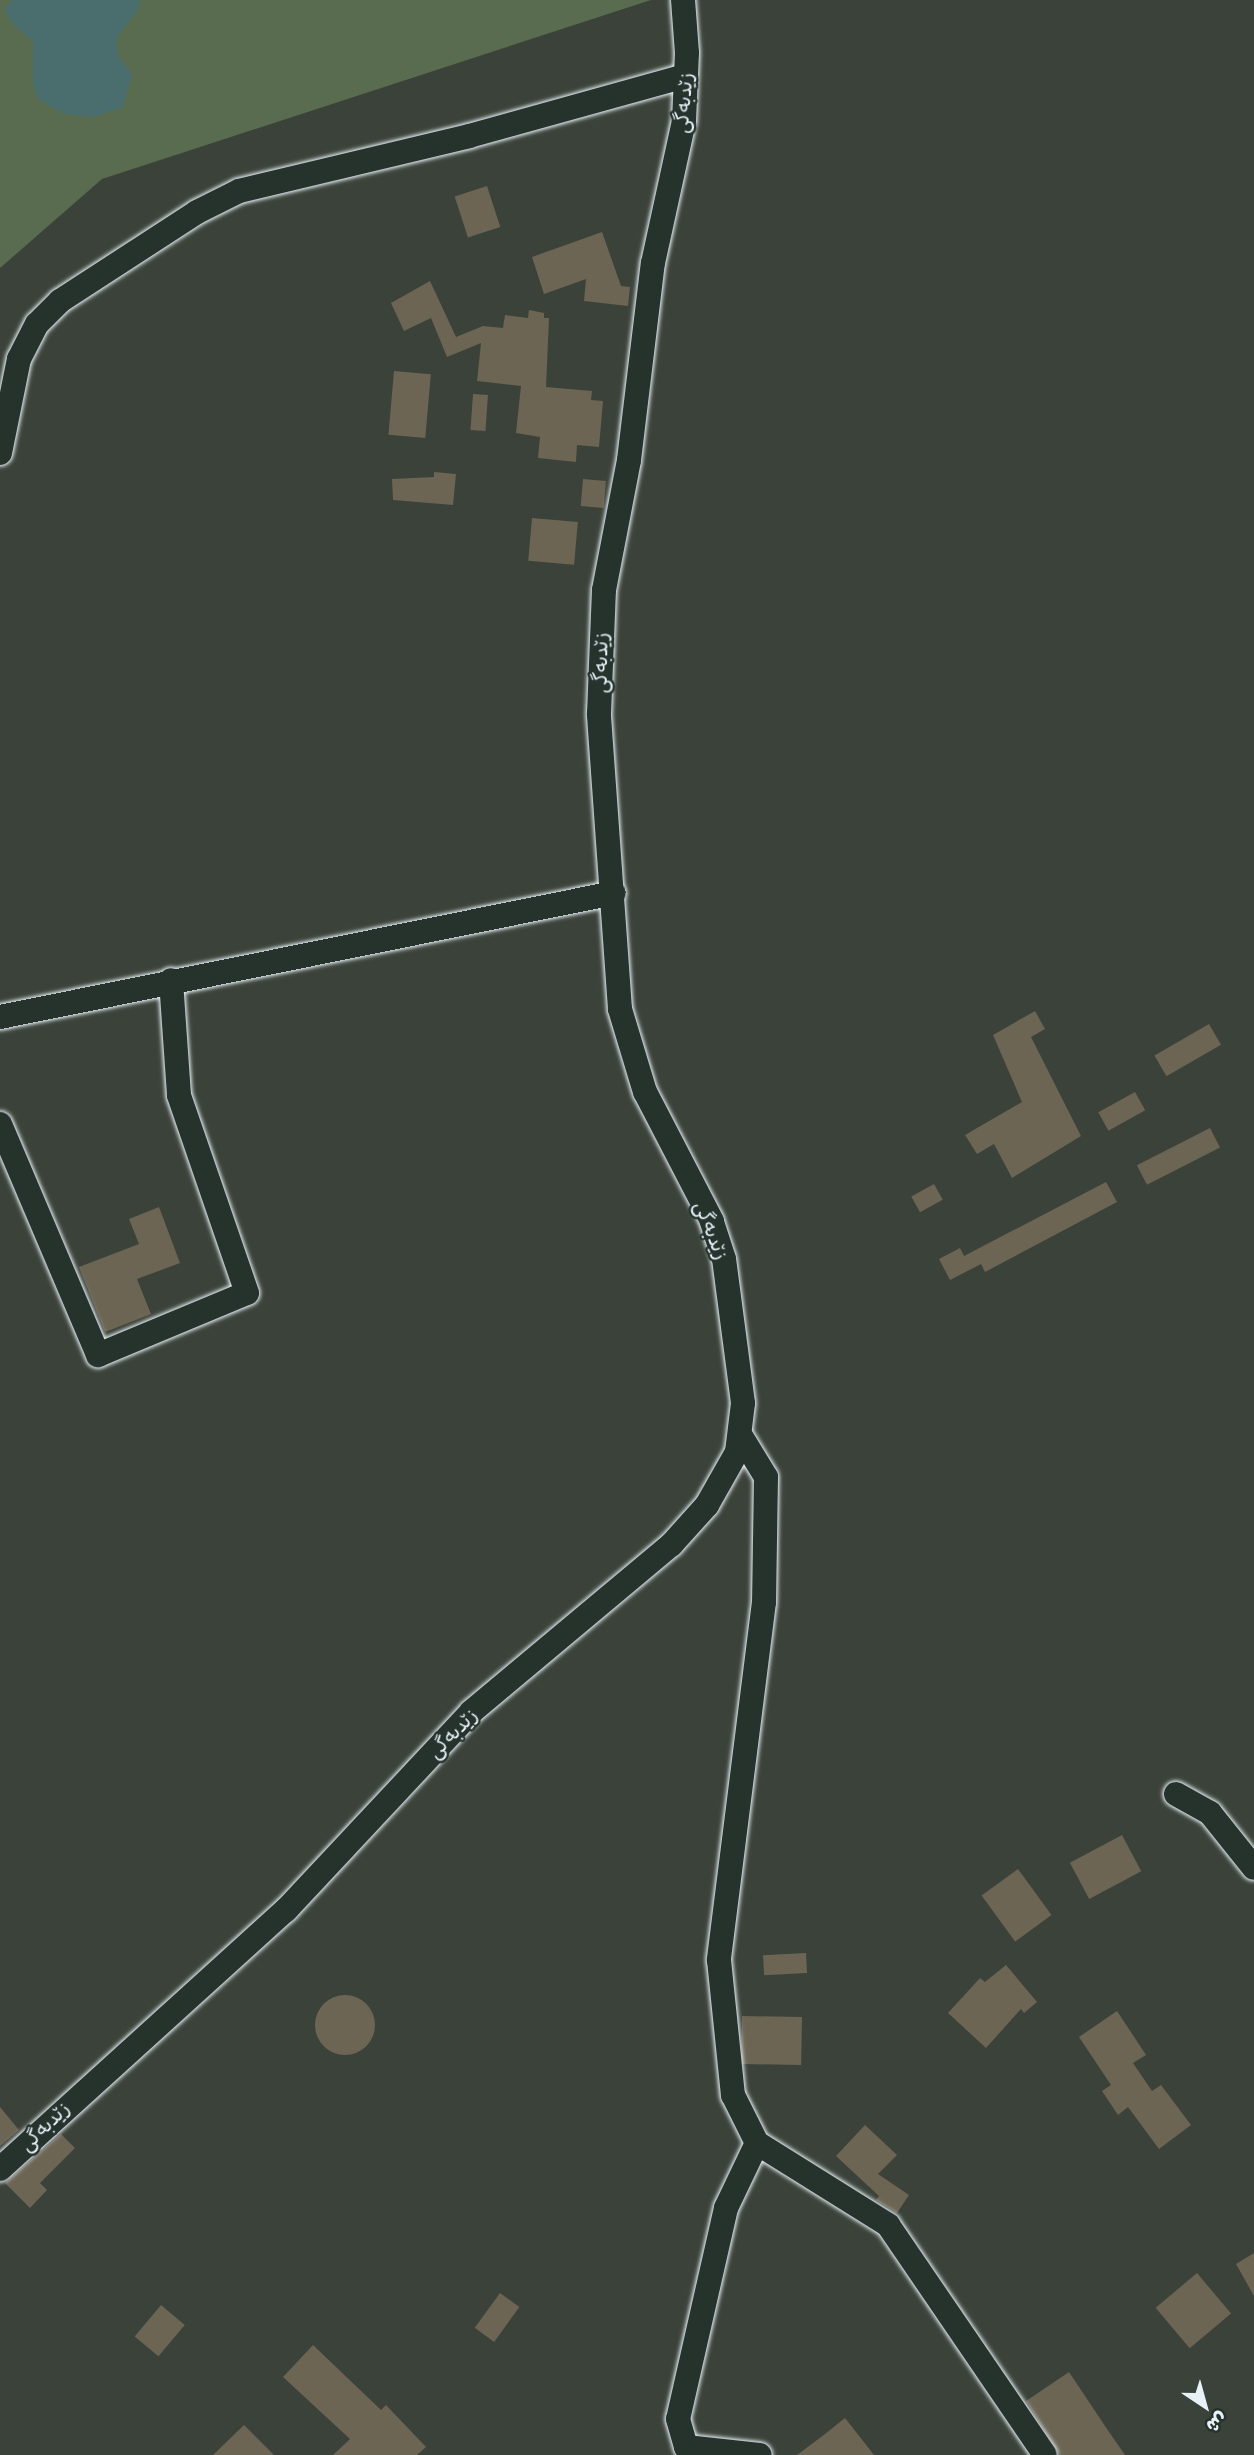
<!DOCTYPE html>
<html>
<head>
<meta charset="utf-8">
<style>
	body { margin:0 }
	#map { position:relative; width:1254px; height:2455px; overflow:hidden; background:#3b4239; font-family:Mali,"Playpen Sans Arabic",sans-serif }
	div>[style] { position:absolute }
	.green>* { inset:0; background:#5a6c4f }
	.water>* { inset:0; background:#496e6d }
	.building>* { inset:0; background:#6c6554; transform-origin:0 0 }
	.round { border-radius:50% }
	.roads { filter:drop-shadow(0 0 2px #e8f1f8) drop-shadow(0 0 2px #e8f1f8) }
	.minor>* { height:24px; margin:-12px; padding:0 12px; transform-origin:12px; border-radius:12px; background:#26332d }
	span { translate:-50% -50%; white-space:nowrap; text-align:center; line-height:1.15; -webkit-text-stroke:5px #26332d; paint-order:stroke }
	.street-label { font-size:19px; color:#e8f1f8 }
	.north { position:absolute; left:1170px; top:2371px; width:70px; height:70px; -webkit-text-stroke:5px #26332d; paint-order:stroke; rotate:144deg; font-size:19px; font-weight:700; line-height:28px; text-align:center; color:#e8f1f8 }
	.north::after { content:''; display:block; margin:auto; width:24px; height:32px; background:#e8f1f8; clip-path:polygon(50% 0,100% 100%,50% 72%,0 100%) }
</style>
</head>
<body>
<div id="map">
	<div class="green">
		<div style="clip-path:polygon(0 0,651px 0,102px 179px,0 268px)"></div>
	</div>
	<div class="water">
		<div style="clip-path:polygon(12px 0,140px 0,138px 10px,117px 37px,117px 54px,132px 74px,123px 107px,94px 117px,64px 114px,39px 100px,33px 85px,33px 42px,11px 22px,5px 9px)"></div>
	</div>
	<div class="building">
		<div style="left:487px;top:186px;width:43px;height:34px;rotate:72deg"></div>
		<div style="clip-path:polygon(602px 232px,621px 286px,630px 287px,628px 306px,584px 301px,586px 279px,544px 294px,532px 257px)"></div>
		<div style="clip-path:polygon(430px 281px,456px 337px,483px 326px,503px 328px,505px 315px,528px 318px,529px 310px,544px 313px,544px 318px,549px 318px,546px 387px,592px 391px,591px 400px,603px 401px,599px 447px,577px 445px,576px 462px,538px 458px,540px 437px,516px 433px,521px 386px,477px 381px,481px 343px,447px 357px,431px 318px,404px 331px,391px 303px)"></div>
		<div style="left:394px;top:371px;width:37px;height:64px;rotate:5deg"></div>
		<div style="left:473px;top:394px;width:15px;height:36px;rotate:4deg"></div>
		<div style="clip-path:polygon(434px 472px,456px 474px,453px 505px,393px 500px,392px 479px,434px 477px)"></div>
		<div style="left:583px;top:479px;width:23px;height:27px;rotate:5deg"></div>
		<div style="left:532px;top:518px;width:46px;height:43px;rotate:5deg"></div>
		<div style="clip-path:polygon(1035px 1011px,1045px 1029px,1031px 1037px,1081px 1136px,1012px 1178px,994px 1144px,977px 1154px,965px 1135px,1022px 1102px,993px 1035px)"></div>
		<div style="left:1209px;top:1024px;width:24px;height:63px;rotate:60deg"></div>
		<div style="left:1135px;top:1092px;width:21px;height:42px;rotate:61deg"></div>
		<div style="left:1210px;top:1128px;width:22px;height:82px;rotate:63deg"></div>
		<div style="clip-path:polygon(1106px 1182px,1117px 1202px,985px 1272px,981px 1264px,950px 1280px,939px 1259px,960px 1248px,964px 1256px)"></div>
		<div style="left:934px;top:1184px;width:18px;height:26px;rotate:61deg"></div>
		<div style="clip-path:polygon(159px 1207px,180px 1263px,137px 1279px,151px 1314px,105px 1332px,79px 1267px,139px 1244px,129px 1219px)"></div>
		<div style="left:1122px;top:1835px;width:41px;height:59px;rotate:62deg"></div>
		<div style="left:1018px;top:1869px;width:57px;height:45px;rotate:54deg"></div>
		<div style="left:806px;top:1953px;width:20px;height:43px;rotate:87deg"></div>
		<div style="clip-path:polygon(1006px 1965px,1037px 2002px,1024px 2013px,1021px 2009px,986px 2048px,948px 2013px,980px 1978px,985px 1982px)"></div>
		<div class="round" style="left:315px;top:1995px;width:60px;height:60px"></div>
		<div style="clip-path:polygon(1117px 2011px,1146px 2055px,1133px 2063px,1152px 2091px,1161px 2085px,1191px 2125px,1159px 2149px,1128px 2107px,1118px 2115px,1102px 2091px,1111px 2085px,1079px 2037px)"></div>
		<div style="left:742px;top:2016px;width:60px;height:48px;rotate:1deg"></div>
		<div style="clip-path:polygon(0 2107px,19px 2130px,0 2146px)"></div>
		<div style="clip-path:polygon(865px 2125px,897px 2155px,878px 2174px,909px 2195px,897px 2213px,876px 2200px,879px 2196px,836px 2156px)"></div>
		<div style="clip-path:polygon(61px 2134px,75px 2148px,40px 2183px,47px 2190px,30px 2208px,5px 2183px)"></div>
		<div style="clip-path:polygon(1254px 2253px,1254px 2296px,1236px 2264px)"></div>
		<div style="left:1197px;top:2273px;width:53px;height:54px;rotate:50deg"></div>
		<div style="left:500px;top:2293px;width:24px;height:43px;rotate:36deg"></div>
		<div style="left:161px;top:2305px;width:31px;height:41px;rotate:40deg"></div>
		<div style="clip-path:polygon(313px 2345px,381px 2410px,386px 2405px,426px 2447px,417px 2455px,333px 2455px,350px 2439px,283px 2377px)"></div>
		<div style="clip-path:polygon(1069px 2372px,1107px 2429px,1125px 2455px,1060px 2455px,1026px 2401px)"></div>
		<div style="clip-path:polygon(845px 2418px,874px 2455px,797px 2455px,825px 2434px)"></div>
		<div style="clip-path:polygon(244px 2425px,274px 2455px,213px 2455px)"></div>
	</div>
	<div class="roads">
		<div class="minor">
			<div style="left:0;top:453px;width:96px;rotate:-78.6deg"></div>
			<div style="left:19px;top:359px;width:39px;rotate:-63deg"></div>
			<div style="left:37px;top:324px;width:33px;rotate:-45deg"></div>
			<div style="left:60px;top:301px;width:163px;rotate:-33deg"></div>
			<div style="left:197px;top:212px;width:47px;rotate:-26.6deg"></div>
			<div style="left:239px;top:191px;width:236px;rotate:-13.4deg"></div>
			<div style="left:469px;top:136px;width:225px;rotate:-15.5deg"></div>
			<div style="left:0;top:1017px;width:626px;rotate:-11.42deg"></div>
			<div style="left:0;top:1124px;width:251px;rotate:67deg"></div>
			<div style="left:98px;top:1355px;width:161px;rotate:-22.6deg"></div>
			<div style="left:247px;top:1293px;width:209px;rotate:-109deg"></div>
			<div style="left:179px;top:1095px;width:115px;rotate:-94deg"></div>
			<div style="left:741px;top:1436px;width:48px;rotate:58.6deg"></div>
			<div style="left:766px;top:1477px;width:125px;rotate:90.9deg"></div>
			<div style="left:764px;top:1602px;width:361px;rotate:97.2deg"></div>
			<div style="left:719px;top:1960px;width:136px;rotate:84.1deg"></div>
			<div style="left:733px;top:2095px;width:54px;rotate:63.4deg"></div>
			<div style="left:757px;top:2143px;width:155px;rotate:32deg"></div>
			<div style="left:888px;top:2225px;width:278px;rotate:55.7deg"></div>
			<div style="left:1176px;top:1794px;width:39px;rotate:29deg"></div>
			<div style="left:1210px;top:1813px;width:70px;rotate:51.3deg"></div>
			<div style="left:757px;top:2143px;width:72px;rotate:115.5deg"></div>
			<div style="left:726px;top:2208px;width:216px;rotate:102.8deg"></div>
			<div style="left:678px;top:2419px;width:29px;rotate:74deg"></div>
			<div style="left:686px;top:2447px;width:74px;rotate:6.2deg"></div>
			<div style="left:0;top:2169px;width:386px;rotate:-42.2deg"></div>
			<div style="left:286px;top:1910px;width:271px;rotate:-46.9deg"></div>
			<div style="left:471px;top:1712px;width:261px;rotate:-39.9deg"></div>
			<div style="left:671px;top:1545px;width:54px;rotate:-48deg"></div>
			<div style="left:707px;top:1505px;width:61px;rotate:-60.5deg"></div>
			<div style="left:737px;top:1452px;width:49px;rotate:-83deg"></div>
			<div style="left:743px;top:1403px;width:145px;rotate:-97.5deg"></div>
			<div style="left:724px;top:1259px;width:40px;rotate:-108deg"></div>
			<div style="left:712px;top:1221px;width:145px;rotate:-117.4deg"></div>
			<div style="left:645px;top:1092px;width:87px;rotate:-106.8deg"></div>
			<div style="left:620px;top:1009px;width:296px;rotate:-94.1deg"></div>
			<div style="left:599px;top:714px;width:124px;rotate:-87.7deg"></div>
			<div style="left:604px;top:590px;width:132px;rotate:-79.1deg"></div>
			<div style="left:629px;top:460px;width:198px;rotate:-83.1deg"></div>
			<div style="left:653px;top:263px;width:145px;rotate:-77.7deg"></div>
			<div style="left:684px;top:121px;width:68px;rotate:-87.5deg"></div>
			<div style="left:687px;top:53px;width:53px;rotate:-94.3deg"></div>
		</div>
	</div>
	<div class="street-label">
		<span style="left:683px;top:103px;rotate:-85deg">زێدبەگی</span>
		<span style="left:600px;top:663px;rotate:-89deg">زێدبەگی</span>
		<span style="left:712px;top:1230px;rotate:69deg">زێدبەگی</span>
		<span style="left:452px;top:1733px;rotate:-45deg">زێدبەگی</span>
		<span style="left:44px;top:2126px;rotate:-44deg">زێدبەگی</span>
	</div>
	<div class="north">ش</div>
</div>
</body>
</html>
